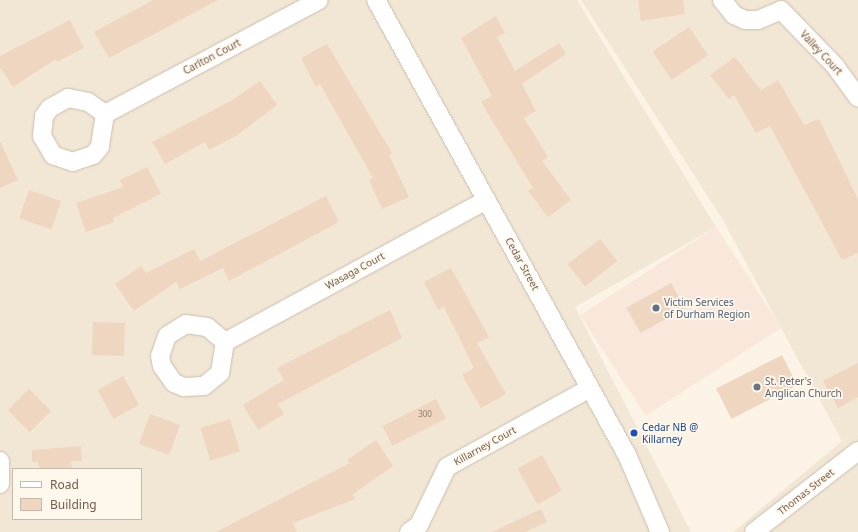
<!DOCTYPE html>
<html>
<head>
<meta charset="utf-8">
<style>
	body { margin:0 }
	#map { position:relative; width:858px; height:532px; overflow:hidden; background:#fbf4e6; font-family:"Noto Sans",sans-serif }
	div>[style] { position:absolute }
	.residential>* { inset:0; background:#f2e7d5 }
	.commercial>* { inset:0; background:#fae7db; transform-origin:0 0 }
	.building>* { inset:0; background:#eed6c0; transform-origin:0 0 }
	.roads { filter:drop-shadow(0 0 1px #ccbdad) drop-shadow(0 0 1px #ccbdad) }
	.minor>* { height:18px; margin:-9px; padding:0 9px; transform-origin:9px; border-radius:9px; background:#fff }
	.dots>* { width:11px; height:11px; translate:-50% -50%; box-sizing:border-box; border:2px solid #fef8ec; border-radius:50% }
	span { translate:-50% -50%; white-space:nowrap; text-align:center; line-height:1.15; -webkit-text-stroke:3.5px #fef8ec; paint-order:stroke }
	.number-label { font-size:8px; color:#917b6a }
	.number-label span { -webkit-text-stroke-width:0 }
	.street-label { font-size:10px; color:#725d4d }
	.service-label { font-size:10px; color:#4e5e75 }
	.left { translate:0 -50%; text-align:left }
	.worship-label { font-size:10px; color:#5b616d }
	.transit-label { font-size:10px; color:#164399 }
	.legend { position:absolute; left:12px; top:468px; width:130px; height:52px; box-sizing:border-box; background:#fef8ec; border:1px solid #c6baac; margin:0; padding:5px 7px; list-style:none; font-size:12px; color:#725d4d }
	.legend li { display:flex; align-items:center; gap:8px; height:20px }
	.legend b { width:20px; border:1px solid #c6baac }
</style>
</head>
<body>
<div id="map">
	<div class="residential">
		<div style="clip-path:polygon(evenodd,0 0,577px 0,716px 227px,575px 307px,691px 532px,0 532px,0 0,13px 469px,141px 469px,141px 519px,13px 519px,13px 469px)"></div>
		<div style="clip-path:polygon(581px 0,858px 0,858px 532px,733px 532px,842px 441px,723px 220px)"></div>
	</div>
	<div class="commercial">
		<div style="left:716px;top:227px;width:120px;height:162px;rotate:57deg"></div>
	</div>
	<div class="building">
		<div style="clip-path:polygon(153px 0,218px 0,109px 58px,94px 32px)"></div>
		<div style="clip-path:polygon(638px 0,683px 0,685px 14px,641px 21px)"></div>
		<div style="clip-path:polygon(496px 16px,505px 33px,497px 37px,515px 71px,559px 43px,566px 54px,522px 84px,536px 111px,524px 118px,548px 157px,542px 161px,571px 200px,548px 217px,528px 191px,533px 188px,481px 102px,492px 96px,461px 38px)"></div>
		<div style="clip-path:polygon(70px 20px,84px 48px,57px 62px,56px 59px,13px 87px,0 67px,0 56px)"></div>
		<div style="left:689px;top:27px;width:34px;height:44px;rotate:56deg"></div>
		<div style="clip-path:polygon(327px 44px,392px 153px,389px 155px,409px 197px,382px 209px,369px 180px,373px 178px,320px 84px,316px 87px,301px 58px)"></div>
		<div style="clip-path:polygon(735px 57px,761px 90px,778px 80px,804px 125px,819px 119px,858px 199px,858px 253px,842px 260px,770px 126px,756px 133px,734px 95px,729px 99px,710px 75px)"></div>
		<div style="clip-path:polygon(260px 81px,277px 105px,236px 136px,209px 150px,205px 142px,165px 164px,152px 142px,231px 101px)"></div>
		<div style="clip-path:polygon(0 141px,18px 180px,0 188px)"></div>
		<div style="clip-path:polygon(147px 167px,161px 194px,113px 218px,114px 222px,86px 232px,76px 203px,123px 187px,120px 180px)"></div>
		<div style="left:29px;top:190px;width:34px;height:30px;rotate:19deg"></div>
		<div style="clip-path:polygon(326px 196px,339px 222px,229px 281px,223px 268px,180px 289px,176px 282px,134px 311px,115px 284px,141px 266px,146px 273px,194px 249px,200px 261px)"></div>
		<div style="left:600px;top:239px;width:28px;height:41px;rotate:52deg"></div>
		<div style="clip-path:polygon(451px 268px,489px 337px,477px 343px,506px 394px,481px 408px,462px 375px,474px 368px,444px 307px,438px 310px,424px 282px)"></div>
		<div style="left:671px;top:283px;width:29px;height:51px;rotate:61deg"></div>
		<div style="clip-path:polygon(390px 310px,402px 338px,278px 404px,284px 414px,258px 430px,243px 405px,284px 380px,277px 368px)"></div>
		<div style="left:93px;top:322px;width:32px;height:33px;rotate:2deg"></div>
		<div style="left:782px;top:355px;width:34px;height:74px;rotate:63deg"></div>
		<div style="clip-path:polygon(858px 363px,858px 397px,838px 408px,823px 381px)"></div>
		<div style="left:123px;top:376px;width:33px;height:29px;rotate:61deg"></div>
		<div style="left:29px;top:389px;width:31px;height:30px;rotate:45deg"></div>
		<div style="left:436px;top:399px;width:22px;height:60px;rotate:63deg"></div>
		<div style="left:150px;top:414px;width:32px;height:32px;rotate:20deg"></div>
		<div style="left:230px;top:419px;width:34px;height:31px;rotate:73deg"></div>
		<div style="clip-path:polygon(376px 440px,393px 466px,353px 494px,355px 499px,293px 523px,297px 532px,216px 532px,350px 463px,347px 460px)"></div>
		<div style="clip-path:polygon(81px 446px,82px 461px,71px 461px,72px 469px,39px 469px,38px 462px,32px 462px,32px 450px)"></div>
		<div style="left:542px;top:455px;width:41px;height:28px;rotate:61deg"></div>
		<div style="clip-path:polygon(541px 509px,547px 522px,525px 532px,492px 532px)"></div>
	</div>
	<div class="roads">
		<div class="minor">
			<div style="left:376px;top:0;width:520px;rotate:61.12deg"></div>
			<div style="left:627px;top:455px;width:84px;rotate:66.8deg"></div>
			<div style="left:722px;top:0;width:19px;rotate:51deg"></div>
			<div style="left:734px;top:15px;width:12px;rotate:24deg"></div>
			<div style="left:745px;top:20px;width:13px"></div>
			<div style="left:758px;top:20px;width:25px;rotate:-23deg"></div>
			<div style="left:781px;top:10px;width:78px;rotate:46deg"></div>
			<div style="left:835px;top:66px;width:39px;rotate:54deg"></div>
			<div style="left:68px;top:98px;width:20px;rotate:11deg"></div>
			<div style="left:88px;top:102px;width:21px;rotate:35deg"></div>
			<div style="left:105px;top:114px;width:33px;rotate:99deg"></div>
			<div style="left:100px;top:147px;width:11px;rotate:131deg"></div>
			<div style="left:93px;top:155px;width:21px;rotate:161deg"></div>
			<div style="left:73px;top:162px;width:21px;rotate:-161deg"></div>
			<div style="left:53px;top:155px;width:22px;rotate:-120deg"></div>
			<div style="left:42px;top:136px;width:20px;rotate:-84deg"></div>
			<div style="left:44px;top:116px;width:10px;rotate:-53deg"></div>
			<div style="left:50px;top:108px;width:21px;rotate:-29deg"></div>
			<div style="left:105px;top:114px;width:242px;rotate:-28deg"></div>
			<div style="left:225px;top:342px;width:23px;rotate:-140deg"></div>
			<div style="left:207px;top:327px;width:21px;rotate:-172deg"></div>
			<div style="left:186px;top:324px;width:22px;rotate:148deg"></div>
			<div style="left:167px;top:336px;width:21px;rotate:109deg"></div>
			<div style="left:160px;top:356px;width:10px;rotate:79deg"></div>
			<div style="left:162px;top:366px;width:21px;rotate:55deg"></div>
			<div style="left:174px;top:383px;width:11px;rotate:22deg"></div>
			<div style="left:184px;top:387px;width:20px;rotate:-3deg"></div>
			<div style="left:204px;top:386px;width:21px;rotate:-39deg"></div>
			<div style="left:220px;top:373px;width:31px;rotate:-81deg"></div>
			<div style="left:225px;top:342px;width:297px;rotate:-28.5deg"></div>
			<div style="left:0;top:461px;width:23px;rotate:90deg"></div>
			<div style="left:409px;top:532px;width:12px;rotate:-35deg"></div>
			<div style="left:419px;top:525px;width:64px;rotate:-64.2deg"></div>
			<div style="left:447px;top:467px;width:163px;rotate:-28.9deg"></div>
			<div style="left:754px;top:532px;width:132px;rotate:-37.9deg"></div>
		</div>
	</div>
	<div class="dots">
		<div style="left:656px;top:308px;background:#5c6f8a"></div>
		<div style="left:757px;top:387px;background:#6b7280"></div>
		<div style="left:634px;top:433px;background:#1a4fb4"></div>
	</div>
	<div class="number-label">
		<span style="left:425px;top:414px">300</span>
	</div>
	<div class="street-label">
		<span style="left:821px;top:53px;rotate:47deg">Valley Court</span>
		<span style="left:212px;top:57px;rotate:-28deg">Carlton Court</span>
		<span style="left:522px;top:264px;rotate:61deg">Cedar Street</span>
		<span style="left:355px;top:271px;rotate:-29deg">Wasaga Court</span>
		<span style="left:485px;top:446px;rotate:-29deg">Killarney Court</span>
		<span style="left:806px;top:492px;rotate:-38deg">Thomas Street</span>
	</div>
	<div class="service-label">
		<span class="left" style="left:664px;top:308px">Victim Services<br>of Durham Region</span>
	</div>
	<div class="worship-label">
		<span class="left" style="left:765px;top:387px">St. Peter's<br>Anglican Church</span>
	</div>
	<div class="transit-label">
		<span class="left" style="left:642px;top:433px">Cedar NB @<br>Killarney</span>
	</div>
	<ul class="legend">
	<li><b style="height:5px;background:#fff"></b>Road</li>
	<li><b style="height:11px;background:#eed6c0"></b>Building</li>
	</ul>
</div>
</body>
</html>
